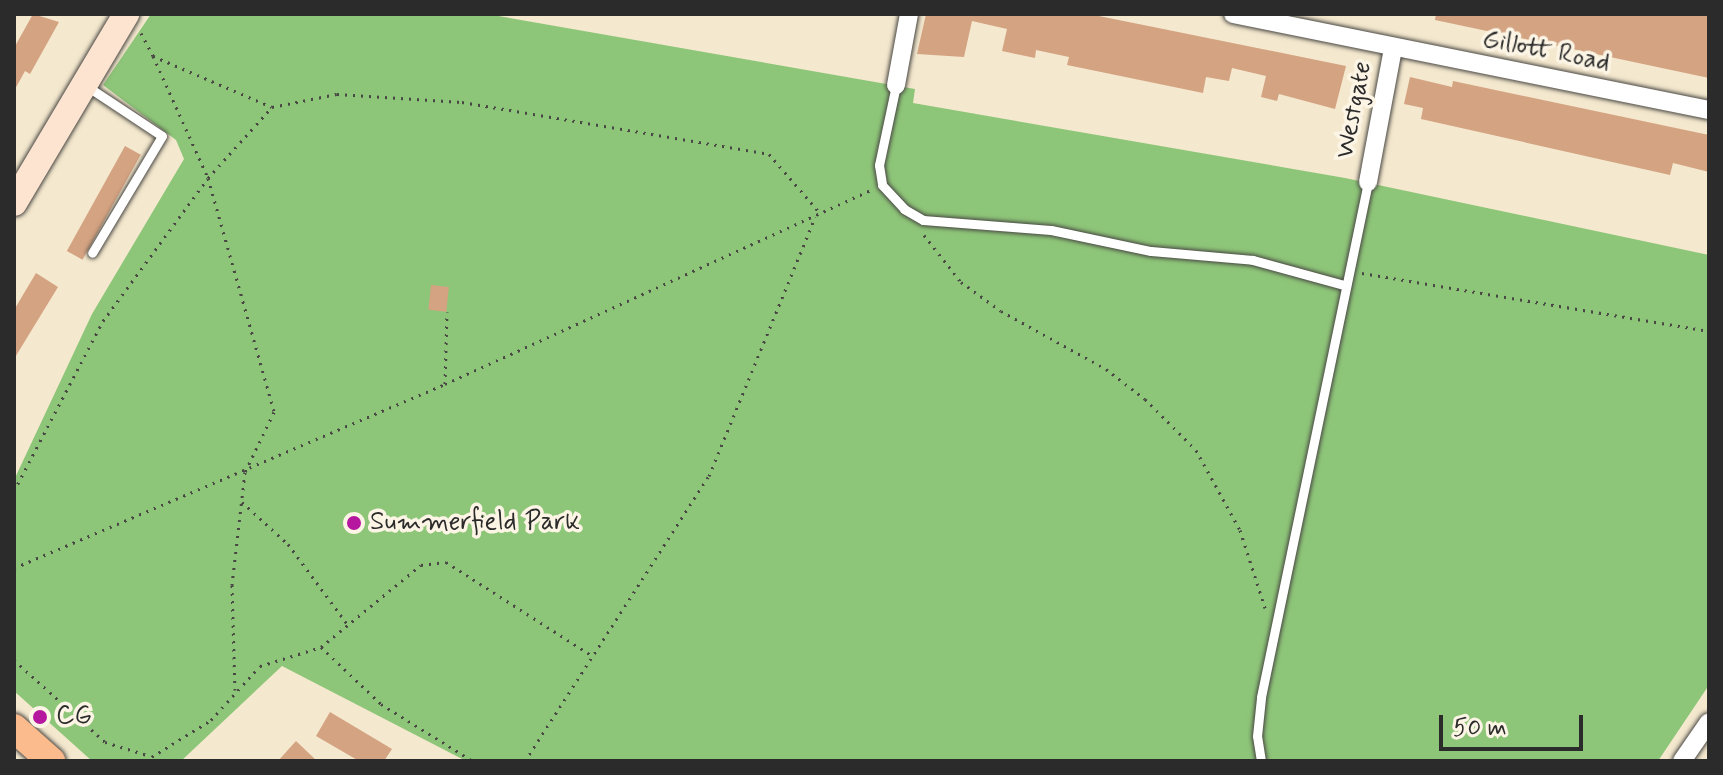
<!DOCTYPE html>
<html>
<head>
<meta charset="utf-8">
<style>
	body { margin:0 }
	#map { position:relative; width:1723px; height:775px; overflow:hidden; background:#f4e8ce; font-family:Mynerve,sans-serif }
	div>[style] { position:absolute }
	.green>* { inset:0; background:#8ec679 }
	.building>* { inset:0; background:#d4a382; transform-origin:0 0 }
	.path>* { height:3px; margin-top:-1.5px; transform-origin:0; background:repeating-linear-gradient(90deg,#494743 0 2px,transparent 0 8px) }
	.roads { filter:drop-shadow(0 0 2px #494743) drop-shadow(0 0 2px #494743) }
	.service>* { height:9px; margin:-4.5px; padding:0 4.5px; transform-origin:4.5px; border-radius:4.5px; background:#fff }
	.minor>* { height:18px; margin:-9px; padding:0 9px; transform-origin:9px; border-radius:9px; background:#fff }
	.secondary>* { height:26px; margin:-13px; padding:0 13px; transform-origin:13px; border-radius:13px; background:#fde4d1 }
	.primary>* { height:28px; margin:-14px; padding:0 14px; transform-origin:14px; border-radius:14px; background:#fbbb8c }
	.dots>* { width:22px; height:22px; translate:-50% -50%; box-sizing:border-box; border:4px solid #fcf5e5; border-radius:50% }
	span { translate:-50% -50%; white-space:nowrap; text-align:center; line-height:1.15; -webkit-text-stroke:7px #fcf5e5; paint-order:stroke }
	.street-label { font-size:26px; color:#2b2b2b }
	.poi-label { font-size:26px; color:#2b2b2b }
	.left { translate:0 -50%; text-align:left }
	.frame { position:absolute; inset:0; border:16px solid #2b2b2b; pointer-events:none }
	.scale { position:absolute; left:1439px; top:715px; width:144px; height:36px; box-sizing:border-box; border:4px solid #2b2b2b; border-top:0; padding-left:10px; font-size:24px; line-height:28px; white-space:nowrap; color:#2b2b2b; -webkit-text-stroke:6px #fcf5e5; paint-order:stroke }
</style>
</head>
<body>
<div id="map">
	<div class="green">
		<div style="clip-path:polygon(151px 14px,487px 14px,915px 89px,913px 103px,1345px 178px,1709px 255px,1709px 685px,1658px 761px,466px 761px,282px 666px,181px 761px,92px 761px,14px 691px,14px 480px,92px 314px,184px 159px,176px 140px,103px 85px)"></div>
	</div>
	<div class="building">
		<div style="clip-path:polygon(33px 14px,59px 22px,30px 74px,25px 71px,14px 91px,14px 48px)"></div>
		<div style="clip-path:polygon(926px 14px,1089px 14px,1346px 66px,1335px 109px,1279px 94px,1277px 101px,1261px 97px,1266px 76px,1232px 68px,1229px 81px,1206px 77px,1203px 93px,1067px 65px,1069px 57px,1036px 50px,1035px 58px,1002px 51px,1007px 29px,972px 21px,964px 57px,917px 54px)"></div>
		<div style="clip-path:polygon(1436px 14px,1709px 14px,1709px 78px,1435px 20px)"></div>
		<div style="clip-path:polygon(1410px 77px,1452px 87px,1453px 81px,1709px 135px,1709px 172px,1673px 163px,1670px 175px,1421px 119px,1423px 108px,1404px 104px)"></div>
		<div style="left:125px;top:146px;width:18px;height:120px;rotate:29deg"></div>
		<div style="clip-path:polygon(36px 273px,58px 287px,14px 359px,14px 310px)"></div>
		<div style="left:431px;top:285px;width:18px;height:25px;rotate:6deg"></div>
		<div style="clip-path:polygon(330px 712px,392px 749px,384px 761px,359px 761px,316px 736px)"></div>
		<div style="clip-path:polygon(296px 741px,317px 761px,278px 761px)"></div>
	</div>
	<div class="path">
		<div style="left:141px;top:33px;width:26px;rotate:62deg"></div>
		<div style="left:153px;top:56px;width:129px;rotate:23.2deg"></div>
		<div style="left:272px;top:107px;width:66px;rotate:-11.3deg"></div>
		<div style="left:337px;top:94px;width:125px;rotate:3.7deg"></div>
		<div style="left:462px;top:102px;width:311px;rotate:9.6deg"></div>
		<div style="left:769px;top:154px;width:78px;rotate:49.2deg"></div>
		<div style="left:153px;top:56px;width:134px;rotate:65.7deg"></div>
		<div style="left:208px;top:178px;width:243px;rotate:74.2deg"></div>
		<div style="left:274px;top:412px;width:67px;rotate:115.8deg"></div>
		<div style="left:245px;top:472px;width:114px;rotate:96.6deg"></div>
		<div style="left:232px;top:585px;width:105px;rotate:88.4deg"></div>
		<div style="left:924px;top:235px;width:60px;rotate:51.8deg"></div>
		<div style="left:961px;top:282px;width:49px;rotate:35.9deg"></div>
		<div style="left:1001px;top:311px;width:120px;rotate:28.9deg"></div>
		<div style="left:1106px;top:369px;width:49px;rotate:37.6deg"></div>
		<div style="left:1145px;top:399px;width:72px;rotate:45deg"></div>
		<div style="left:1196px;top:450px;width:91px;rotate:61.2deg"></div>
		<div style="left:1240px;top:530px;width:82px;rotate:72.2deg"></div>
		<div style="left:1362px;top:273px;width:352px;rotate:9.5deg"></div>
		<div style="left:445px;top:384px;width:72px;rotate:-88.4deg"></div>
		<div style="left:14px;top:491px;width:192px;rotate:-62.4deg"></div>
		<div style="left:103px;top:321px;width:177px;rotate:-53.7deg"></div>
		<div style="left:208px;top:178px;width:96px;rotate:-48deg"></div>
		<div style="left:242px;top:502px;width:62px;rotate:42.4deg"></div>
		<div style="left:288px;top:544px;width:101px;rotate:53.5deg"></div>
		<div style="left:14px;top:568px;width:469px;rotate:-23.1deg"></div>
		<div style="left:445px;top:384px;width:467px;rotate:-24.5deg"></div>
		<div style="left:321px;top:647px;width:83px;rotate:43.5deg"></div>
		<div style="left:381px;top:704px;width:108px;rotate:31.8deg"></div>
		<div style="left:14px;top:660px;width:122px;rotate:42deg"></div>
		<div style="left:105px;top:742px;width:44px;rotate:17.2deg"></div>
		<div style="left:145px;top:761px;width:78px;rotate:-31.8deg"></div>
		<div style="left:211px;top:720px;width:73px;rotate:-47.8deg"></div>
		<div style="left:260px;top:666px;width:64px;rotate:-17.3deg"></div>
		<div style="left:321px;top:647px;width:129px;rotate:-39.4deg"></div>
		<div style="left:421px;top:565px;width:25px;rotate:-7deg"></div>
		<div style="left:446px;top:562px;width:176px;rotate:32.7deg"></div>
		<div style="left:525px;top:761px;width:339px;rotate:-57.2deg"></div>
		<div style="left:709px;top:476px;width:280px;rotate:-67.7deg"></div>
	</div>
	<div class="roads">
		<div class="service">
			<div style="left:85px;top:85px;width:92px;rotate:33.5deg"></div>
			<div style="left:162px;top:136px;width:136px;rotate:120.9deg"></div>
			<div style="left:896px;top:85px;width:82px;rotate:102deg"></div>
			<div style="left:879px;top:165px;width:20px;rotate:81deg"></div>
			<div style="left:882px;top:185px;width:33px;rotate:47deg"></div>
			<div style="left:904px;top:209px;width:22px;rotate:30deg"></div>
			<div style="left:923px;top:220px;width:128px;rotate:4.5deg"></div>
			<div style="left:1051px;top:230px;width:102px;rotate:11.9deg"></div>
			<div style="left:1151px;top:251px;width:102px;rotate:5deg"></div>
			<div style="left:1253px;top:260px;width:94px;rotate:15.4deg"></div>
			<div style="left:1261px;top:761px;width:25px;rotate:-99deg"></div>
			<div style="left:1257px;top:736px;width:39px;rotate:-84deg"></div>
			<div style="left:1261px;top:697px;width:526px;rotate:-78.26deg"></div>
		</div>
		<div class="minor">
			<div style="left:1233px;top:14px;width:486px;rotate:11.4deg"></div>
			<div style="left:896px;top:85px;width:72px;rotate:-79.6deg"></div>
			<div style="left:1368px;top:182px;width:136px;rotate:-79.4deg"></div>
			<div style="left:1682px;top:761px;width:47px;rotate:-55.3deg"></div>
		</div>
		<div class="secondary">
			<div style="left:14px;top:203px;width:220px;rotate:-59.3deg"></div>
		</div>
		<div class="primary">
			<div style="left:14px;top:728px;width:50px;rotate:41.7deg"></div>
		</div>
	</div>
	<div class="dots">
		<div style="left:354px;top:523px;background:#b5179e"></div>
		<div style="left:40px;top:717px;background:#b5179e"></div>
	</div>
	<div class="street-label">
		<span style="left:1546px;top:52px;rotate:11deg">Gillott Road</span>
		<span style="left:1355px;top:110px;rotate:-79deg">Westgate</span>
	</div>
	<div class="poi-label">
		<span class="left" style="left:370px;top:523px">Summerfield Park</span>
		<span class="left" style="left:56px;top:717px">CG</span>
	</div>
	<div class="frame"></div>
	<div class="scale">50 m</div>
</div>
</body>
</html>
